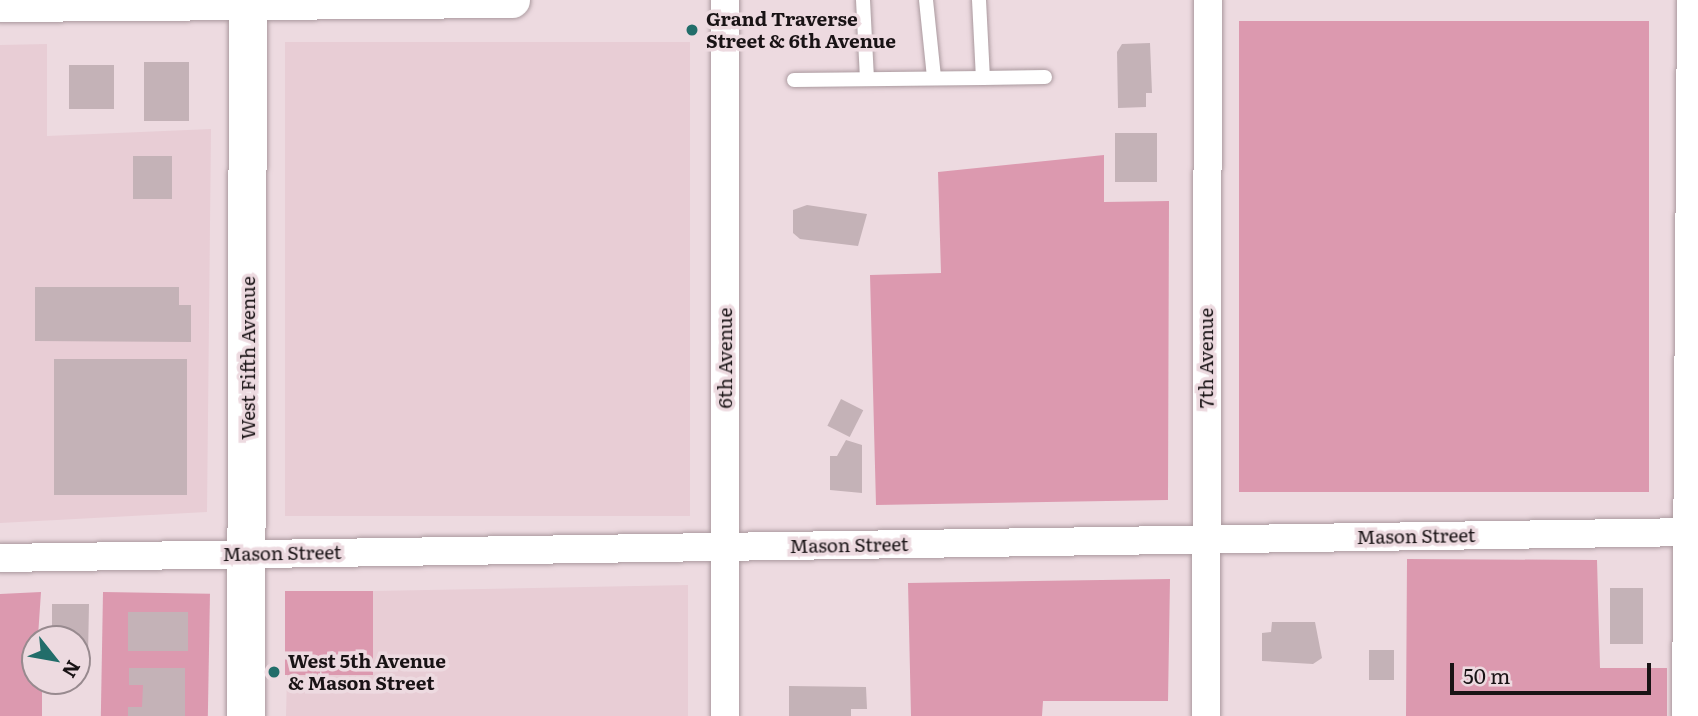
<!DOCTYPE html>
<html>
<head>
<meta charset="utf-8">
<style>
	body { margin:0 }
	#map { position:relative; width:1698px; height:716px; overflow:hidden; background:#eddae0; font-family:Literata,serif }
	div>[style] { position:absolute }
	.built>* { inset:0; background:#e8cdd5; transform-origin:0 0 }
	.green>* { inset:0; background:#dc99af; transform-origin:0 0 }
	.building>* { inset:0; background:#c4b2b7; transform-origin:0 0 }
	.roads { filter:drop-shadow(0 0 2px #aa999e) drop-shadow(0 0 2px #aa999e) }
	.service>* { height:14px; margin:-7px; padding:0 7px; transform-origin:7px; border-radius:7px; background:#fff }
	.minor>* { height:28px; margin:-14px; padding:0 14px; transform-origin:14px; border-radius:14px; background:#fff }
	.tertiary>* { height:35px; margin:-17.5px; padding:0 17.5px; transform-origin:17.5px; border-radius:17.5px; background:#fff }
	.secondary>* { height:38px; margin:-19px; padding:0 19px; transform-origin:19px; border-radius:19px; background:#fff }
	.dots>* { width:19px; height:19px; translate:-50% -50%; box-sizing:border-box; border:4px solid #eddae0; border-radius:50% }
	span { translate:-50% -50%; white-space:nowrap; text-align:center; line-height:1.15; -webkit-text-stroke:7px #eddae0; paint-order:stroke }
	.poi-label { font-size:19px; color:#191315; font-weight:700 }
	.left { translate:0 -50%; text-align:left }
	.street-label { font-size:19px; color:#191315 }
	.north { position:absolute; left:21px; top:625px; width:70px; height:70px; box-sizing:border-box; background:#eddae0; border:2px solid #988a8f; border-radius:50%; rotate:121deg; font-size:19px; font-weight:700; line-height:28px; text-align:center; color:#191315 }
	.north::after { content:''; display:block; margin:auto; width:24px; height:32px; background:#226d6a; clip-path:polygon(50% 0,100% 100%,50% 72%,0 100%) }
	.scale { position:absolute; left:1450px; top:663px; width:201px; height:32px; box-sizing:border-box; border:4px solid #191315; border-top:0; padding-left:9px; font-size:21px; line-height:24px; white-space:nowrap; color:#191315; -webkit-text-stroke:5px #eddae0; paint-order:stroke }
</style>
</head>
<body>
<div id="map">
	<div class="built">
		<div style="left:285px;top:42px;width:405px;height:474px"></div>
		<div style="clip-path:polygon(47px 44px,47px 136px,211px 129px,207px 512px,0 523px,0 45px)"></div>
		<div style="clip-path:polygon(688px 585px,688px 716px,286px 716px,287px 675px,371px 674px,373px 591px)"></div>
	</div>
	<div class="green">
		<div style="left:1649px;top:21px;width:471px;height:410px;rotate:90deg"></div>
		<div style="clip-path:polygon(1104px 155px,1104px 202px,1169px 201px,1168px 500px,876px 505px,870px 275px,941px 273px,938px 172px)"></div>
		<div style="clip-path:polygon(1407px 559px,1597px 560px,1600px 668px,1667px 668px,1667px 716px,1406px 716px)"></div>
		<div style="clip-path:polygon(1170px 579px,1168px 701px,1043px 701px,1042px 716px,911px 716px,908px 583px)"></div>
		<div style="left:285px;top:591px;width:88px;height:84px"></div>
		<div style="clip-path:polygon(41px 592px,35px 681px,42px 681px,42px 716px,0 716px,0 594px)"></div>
		<div style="left:103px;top:592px;width:107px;height:124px;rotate:1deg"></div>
	</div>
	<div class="building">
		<div style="clip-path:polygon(1150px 43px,1152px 93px,1146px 93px,1146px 107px,1118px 108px,1117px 52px,1122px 44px)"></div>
		<div style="left:144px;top:62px;width:45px;height:59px"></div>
		<div style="left:69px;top:65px;width:45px;height:44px"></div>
		<div style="left:1115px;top:133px;width:42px;height:49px"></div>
		<div style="left:133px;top:156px;width:39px;height:43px"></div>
		<div style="clip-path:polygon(807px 205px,867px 214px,858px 246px,800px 239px,793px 233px,793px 210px)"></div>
		<div style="clip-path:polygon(35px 287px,179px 287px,179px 305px,191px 305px,191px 342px,35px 341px)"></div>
		<div style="left:54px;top:359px;width:133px;height:136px"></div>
		<div style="left:841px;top:399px;width:25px;height:30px;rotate:27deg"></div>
		<div style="clip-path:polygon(846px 440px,862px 445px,862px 493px,830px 490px,830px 456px,837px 456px)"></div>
		<div style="left:1610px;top:588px;width:33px;height:56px"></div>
		<div style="clip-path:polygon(52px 604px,89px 604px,88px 656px,77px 656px,77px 639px,52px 639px)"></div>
		<div style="left:128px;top:612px;width:60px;height:39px"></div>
		<div style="clip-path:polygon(1272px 622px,1315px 622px,1322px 658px,1313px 664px,1262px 661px,1262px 633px,1271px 632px)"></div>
		<div style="left:1369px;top:650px;width:25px;height:30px"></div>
		<div style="clip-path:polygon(129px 668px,185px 668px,185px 716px,128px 716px,128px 707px,142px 707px,143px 685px,129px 685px)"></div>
		<div style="clip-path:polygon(789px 686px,866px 687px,867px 709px,851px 709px,851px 716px,789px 716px)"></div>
	</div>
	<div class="roads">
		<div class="service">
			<div style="left:863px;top:0;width:79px;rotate:87.1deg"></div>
			<div style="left:926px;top:0;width:78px;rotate:84.1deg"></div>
			<div style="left:979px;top:0;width:78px;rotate:87.1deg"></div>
			<div style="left:983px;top:78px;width:62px;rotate:-0.9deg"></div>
			<div style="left:794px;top:80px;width:189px;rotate:-0.6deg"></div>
		</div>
		<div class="minor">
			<div style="left:0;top:558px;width:1698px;rotate:-0.88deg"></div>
			<div style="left:725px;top:716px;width:716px;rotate:-90deg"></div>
			<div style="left:1206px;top:716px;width:716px;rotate:-89.84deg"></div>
			<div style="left:1686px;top:716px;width:716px;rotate:-89.6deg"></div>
		</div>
		<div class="tertiary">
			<div style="left:0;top:4px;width:512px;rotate:-0.45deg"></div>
		</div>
		<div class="secondary">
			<div style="left:246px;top:716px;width:716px;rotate:-89.84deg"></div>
		</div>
	</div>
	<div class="dots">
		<div style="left:692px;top:30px;background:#226d6a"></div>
		<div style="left:274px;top:672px;background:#226d6a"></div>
	</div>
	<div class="poi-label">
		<span class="left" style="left:706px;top:30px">Grand Traverse<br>Street &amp; 6th Avenue</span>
		<span class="left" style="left:288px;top:672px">West 5th Avenue<br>&amp; Mason Street</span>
	</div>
	<div class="street-label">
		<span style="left:248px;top:358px;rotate:-90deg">West Fifth Avenue</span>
		<span style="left:725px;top:358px;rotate:-90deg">6th Avenue</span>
		<span style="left:1206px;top:358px;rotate:-90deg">7th Avenue</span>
		<span style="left:1416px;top:536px;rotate:-1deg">Mason Street</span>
		<span style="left:849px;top:545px;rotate:-1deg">Mason Street</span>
		<span style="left:282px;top:553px;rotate:-1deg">Mason Street</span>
	</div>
	<div class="north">N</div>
	<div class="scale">50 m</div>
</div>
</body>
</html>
